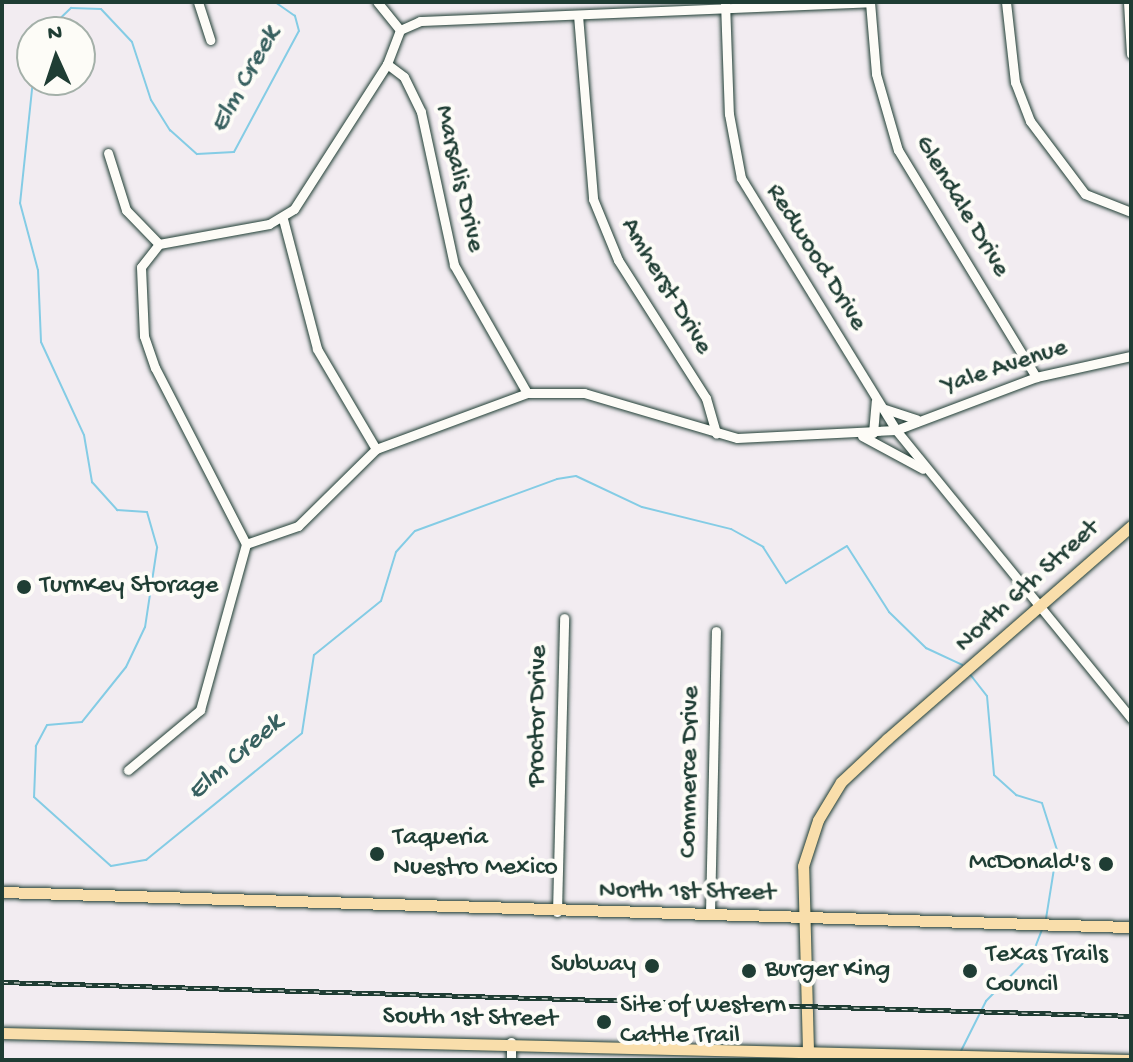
<!DOCTYPE html>
<html>
<head>
<meta charset="utf-8">
<style>
	body { margin:0 }
	#map { position:relative; width:1133px; height:1062px; overflow:hidden; background:#f2ecf1; font-family:"Gochi Hand",sans-serif }
	div>[style] { position:absolute }
	.stream>* { height:2px; margin:-1px; padding:0 1px; transform-origin:1px; border-radius:1px; background:#84cce5 }
	.roads { filter:drop-shadow(0 0 2px #1f3d34) drop-shadow(0 0 2px #1f3d34) }
	.minor>* { height:9px; margin:-4.5px; padding:0 4.5px; transform-origin:4.5px; border-radius:4.5px; background:#fdfcf7 }
	.major>* { height:11px; margin:-5.5px; padding:0 5.5px; transform-origin:5.5px; border-radius:5.5px; background:#f9deab }
	.rail>* { height:5px; margin-top:-2.5px; transform-origin:0; background:repeating-linear-gradient(90deg,#fdfcf7 0 6px,#1f3d34 0 12px); box-sizing:border-box; border-block:2px solid #1f3d34 }
	.dots>* { width:22px; height:22px; translate:-50% -50%; box-sizing:border-box; border:4px solid #fdfcf7; border-radius:50% }
	span { translate:-50% -50%; white-space:nowrap; text-align:center; line-height:1.15; -webkit-text-stroke:8px #fdfcf7; paint-order:stroke }
	.street-label { font-size:26px; color:#1f3d34 }
	.poi-label { font-size:26px; color:#1f3d34 }
	.left { translate:0 -50%; text-align:left }
	.right { translate:-100% -50%; text-align:right }
	.water-label { font-size:28px; color:#386160; font-style:italic }
	.frame { position:absolute; inset:0; border:4px solid #1f3d34; pointer-events:none }
	.north { position:absolute; left:16px; top:16px; width:80px; height:80px; box-sizing:border-box; background:#fdfcf7; border:2px solid #a4b0a9; border-radius:50%; rotate:357deg; font-size:22px; font-weight:700; line-height:32px; text-align:center; color:#1f3d34 }
	.north::after { content:''; display:block; margin:auto; width:28px; height:36px; background:#1f3d34; clip-path:polygon(50% 0,100% 100%,50% 72%,0 100%) }
</style>
</head>
<body>
<div id="map">
	<div class="stream">
		<div style="left:46px;top:32px;width:35px;rotate:-44deg"></div>
		<div style="left:71px;top:8px;width:30px;rotate:2deg"></div>
		<div style="left:101px;top:9px;width:45px;rotate:46.8deg"></div>
		<div style="left:132px;top:42px;width:61px;rotate:71.9deg"></div>
		<div style="left:151px;top:100px;width:36px;rotate:58deg"></div>
		<div style="left:170px;top:130px;width:36px;rotate:42deg"></div>
		<div style="left:197px;top:154px;width:37px;rotate:-3deg"></div>
		<div style="left:234px;top:152px;width:137px;rotate:-61.8deg"></div>
		<div style="left:299px;top:31px;width:16px;rotate:-105deg"></div>
		<div style="left:295px;top:16px;width:24px;rotate:-145deg"></div>
		<div style="left:33px;top:80px;width:124px;rotate:96deg"></div>
		<div style="left:20px;top:203px;width:69px;rotate:75deg"></div>
		<div style="left:38px;top:270px;width:72px;rotate:87.6deg"></div>
		<div style="left:41px;top:342px;width:102px;rotate:65.2deg"></div>
		<div style="left:84px;top:435px;width:48px;rotate:80.3deg"></div>
		<div style="left:92px;top:482px;width:38px;rotate:48deg"></div>
		<div style="left:117px;top:510px;width:30px;rotate:4deg"></div>
		<div style="left:147px;top:512px;width:37px;rotate:74deg"></div>
		<div style="left:157px;top:548px;width:80px;rotate:98.6deg"></div>
		<div style="left:145px;top:627px;width:44px;rotate:115.4deg"></div>
		<div style="left:126px;top:667px;width:70px;rotate:128.7deg"></div>
		<div style="left:82px;top:722px;width:35px;rotate:175deg"></div>
		<div style="left:47px;top:725px;width:24px;rotate:118deg"></div>
		<div style="left:36px;top:746px;width:51px;rotate:92.2deg"></div>
		<div style="left:34px;top:797px;width:103px;rotate:41.9deg"></div>
		<div style="left:111px;top:866px;width:36px;rotate:-10deg"></div>
		<div style="left:146px;top:860px;width:201px;rotate:-39.1deg"></div>
		<div style="left:302px;top:733px;width:79px;rotate:-81.3deg"></div>
		<div style="left:314px;top:655px;width:86px;rotate:-38.9deg"></div>
		<div style="left:381px;top:601px;width:51px;rotate:-73deg"></div>
		<div style="left:396px;top:552px;width:28px;rotate:-48deg"></div>
		<div style="left:415px;top:531px;width:151px;rotate:-20.1deg"></div>
		<div style="left:557px;top:479px;width:19px;rotate:-9deg"></div>
		<div style="left:576px;top:476px;width:73px;rotate:25.2deg"></div>
		<div style="left:642px;top:507px;width:92px;rotate:13.9deg"></div>
		<div style="left:731px;top:529px;width:37px;rotate:29deg"></div>
		<div style="left:763px;top:547px;width:43px;rotate:57.4deg"></div>
		<div style="left:786px;top:583px;width:71px;rotate:-31.2deg"></div>
		<div style="left:847px;top:546px;width:78px;rotate:57.5deg"></div>
		<div style="left:889px;top:612px;width:52px;rotate:44.2deg"></div>
		<div style="left:926px;top:648px;width:40px;rotate:25deg"></div>
		<div style="left:969px;top:673px;width:29px;rotate:52deg"></div>
		<div style="left:987px;top:696px;width:79px;rotate:84.9deg"></div>
		<div style="left:994px;top:775px;width:30px;rotate:42deg"></div>
		<div style="left:1016px;top:795px;width:27px;rotate:17deg"></div>
		<div style="left:1042px;top:803px;width:49px;rotate:72.3deg"></div>
		<div style="left:1057px;top:850px;width:70px;rotate:99.1deg"></div>
		<div style="left:961px;top:1051px;width:56px;rotate:-63.4deg"></div>
		<div style="left:986px;top:1001px;width:67px;rotate:-45.6deg"></div>
		<div style="left:1033px;top:953px;width:26px;rotate:-69deg"></div>
	</div>
	<div class="roads">
		<div class="minor">
			<div style="left:198px;top:2px;width:40px;rotate:72deg"></div>
			<div style="left:725px;top:2px;width:112px;rotate:88deg"></div>
			<div style="left:729px;top:114px;width:65px;rotate:79.4deg"></div>
			<div style="left:741px;top:178px;width:296px;rotate:58.4deg"></div>
			<div style="left:896px;top:430px;width:150px;rotate:-20.7deg"></div>
			<div style="left:1036px;top:377px;width:97px;rotate:-12.5deg"></div>
			<div style="left:870px;top:2px;width:72px;rotate:85.2deg"></div>
			<div style="left:876px;top:74px;width:79px;rotate:73.9deg"></div>
			<div style="left:898px;top:150px;width:266px;rotate:58.7deg"></div>
			<div style="left:1006px;top:2px;width:81px;rotate:83.6deg"></div>
			<div style="left:1015px;top:82px;width:42px;rotate:69deg"></div>
			<div style="left:1030px;top:121px;width:91px;rotate:53deg"></div>
			<div style="left:1085px;top:194px;width:49px;rotate:21.4deg"></div>
			<div style="left:1128px;top:2px;width:52px;rotate:86.7deg"></div>
			<div style="left:578px;top:15px;width:185px;rotate:85.3deg"></div>
			<div style="left:593px;top:199px;width:66px;rotate:67.7deg"></div>
			<div style="left:618px;top:260px;width:164px;rotate:57.5deg"></div>
			<div style="left:706px;top:398px;width:37px;rotate:74deg"></div>
			<div style="left:400px;top:30px;width:22px;rotate:-24deg"></div>
			<div style="left:420px;top:21px;width:446px;rotate:-2.4deg"></div>
			<div style="left:387px;top:64px;width:21px;rotate:37deg"></div>
			<div style="left:404px;top:77px;width:39px;rotate:64deg"></div>
			<div style="left:421px;top:112px;width:157px;rotate:77.8deg"></div>
			<div style="left:454px;top:265px;width:147px;rotate:60.3deg"></div>
			<div style="left:108px;top:153px;width:60px;rotate:72.5deg"></div>
			<div style="left:126px;top:210px;width:47px;rotate:45.9deg"></div>
			<div style="left:283px;top:219px;width:134px;rotate:75.3deg"></div>
			<div style="left:317px;top:349px;width:116px;rotate:59.5deg"></div>
			<div style="left:885px;top:409px;width:33px;rotate:18deg"></div>
			<div style="left:873px;top:433px;width:32px;rotate:-85deg"></div>
			<div style="left:862px;top:436px;width:69px;rotate:28.4deg"></div>
			<div style="left:246px;top:544px;width:55px;rotate:-19.1deg"></div>
			<div style="left:298px;top:526px;width:110px;rotate:-44.6deg"></div>
			<div style="left:376px;top:449px;width:161px;rotate:-20.3deg"></div>
			<div style="left:527px;top:393px;width:57px"></div>
			<div style="left:584px;top:393px;width:159px;rotate:16.4deg"></div>
			<div style="left:737px;top:438px;width:159px;rotate:-2.9deg"></div>
			<div style="left:896px;top:430px;width:372px;rotate:50.8deg"></div>
			<div style="left:246px;top:544px;width:198px;rotate:-117.3deg"></div>
			<div style="left:155px;top:368px;width:34px;rotate:-109deg"></div>
			<div style="left:144px;top:336px;width:69px;rotate:-92.5deg"></div>
			<div style="left:141px;top:267px;width:29px;rotate:-52deg"></div>
			<div style="left:159px;top:244px;width:112px;rotate:-10.3deg"></div>
			<div style="left:269px;top:224px;width:29px;rotate:-31deg"></div>
			<div style="left:294px;top:209px;width:172px;rotate:-57.3deg"></div>
			<div style="left:387px;top:64px;width:36px;rotate:-69deg"></div>
			<div style="left:400px;top:30px;width:36px;rotate:-129deg"></div>
			<div style="left:128px;top:770px;width:94px;rotate:-39.8deg"></div>
			<div style="left:200px;top:710px;width:172px;rotate:-74.5deg"></div>
			<div style="left:557px;top:912px;width:294px;rotate:-88.6deg"></div>
			<div style="left:710px;top:914px;width:283px;rotate:-88.8deg"></div>
			<div style="left:511px;top:1060px;width:18px;rotate:-90deg"></div>
		</div>
		<div class="major">
			<div style="left:2px;top:892px;width:1130px;rotate:1.78deg"></div>
			<div style="left:2px;top:1033px;width:1127px;rotate:1.37deg"></div>
			<div style="left:808px;top:1051px;width:185px;rotate:-91.5deg"></div>
			<div style="left:803px;top:866px;width:48px;rotate:-71.9deg"></div>
			<div style="left:818px;top:820px;width:44px;rotate:-58.8deg"></div>
			<div style="left:841px;top:782px;width:63px;rotate:-43.1deg"></div>
			<div style="left:887px;top:739px;width:324px;rotate:-41.1deg"></div>
		</div>
	</div>
	<div class="rail">
		<div style="left:2px;top:982px;width:1130px;rotate:1.72deg"></div>
	</div>
	<div class="dots">
		<div style="left:24px;top:587px;background:#1f3d34"></div>
		<div style="left:377px;top:854px;background:#1f3d34"></div>
		<div style="left:1106px;top:864px;background:#1f3d34"></div>
		<div style="left:652px;top:966px;background:#1f3d34"></div>
		<div style="left:749px;top:971px;background:#1f3d34"></div>
		<div style="left:970px;top:971px;background:#1f3d34"></div>
		<div style="left:604px;top:1022px;background:#1f3d34"></div>
	</div>
	<div class="street-label">
		<span style="left:458px;top:179px;rotate:77deg">Marsalis Drive</span>
		<span style="left:961px;top:207px;rotate:59deg">Glendale Drive</span>
		<span style="left:815px;top:258px;rotate:58deg">Redwood Drive</span>
		<span style="left:665px;top:287px;rotate:59deg">Amherst Drive</span>
		<span style="left:1005px;top:368px;rotate:-18deg">Yale Avenue</span>
		<span style="left:1028px;top:587px;rotate:-42deg">North 6th Street</span>
		<span style="left:539px;top:716px;rotate:-89deg">Proctor Drive</span>
		<span style="left:691px;top:772px;rotate:-89deg">Commerce Drive</span>
		<span style="left:687px;top:893px;rotate:1deg">North 1st Street</span>
		<span style="left:470px;top:1019px;rotate:1deg">South 1st Street</span>
	</div>
	<div class="poi-label">
		<span class="left" style="left:40px;top:587px">TurnKey Storage</span>
		<span class="left" style="left:393px;top:854px">Taqueria<br>Nuestro Mexico</span>
		<span class="right" style="left:1090px;top:864px">McDonald's</span>
		<span class="left" style="left:986px;top:971px">Texas Trails<br>Council</span>
		<span class="right" style="left:636px;top:966px">Subway</span>
		<span class="left" style="left:765px;top:971px">Burger King</span>
		<span class="left" style="left:620px;top:1022px">Site of Western<br>Cattle Trail</span>
	</div>
	<div class="water-label">
		<span style="left:246px;top:80px;rotate:-61deg">Elm Creek</span>
		<span style="left:236px;top:758px;rotate:-41deg">Elm Creek</span>
	</div>
	<div class="frame"></div>
	<div class="north">N</div>
</div>
</body>
</html>
